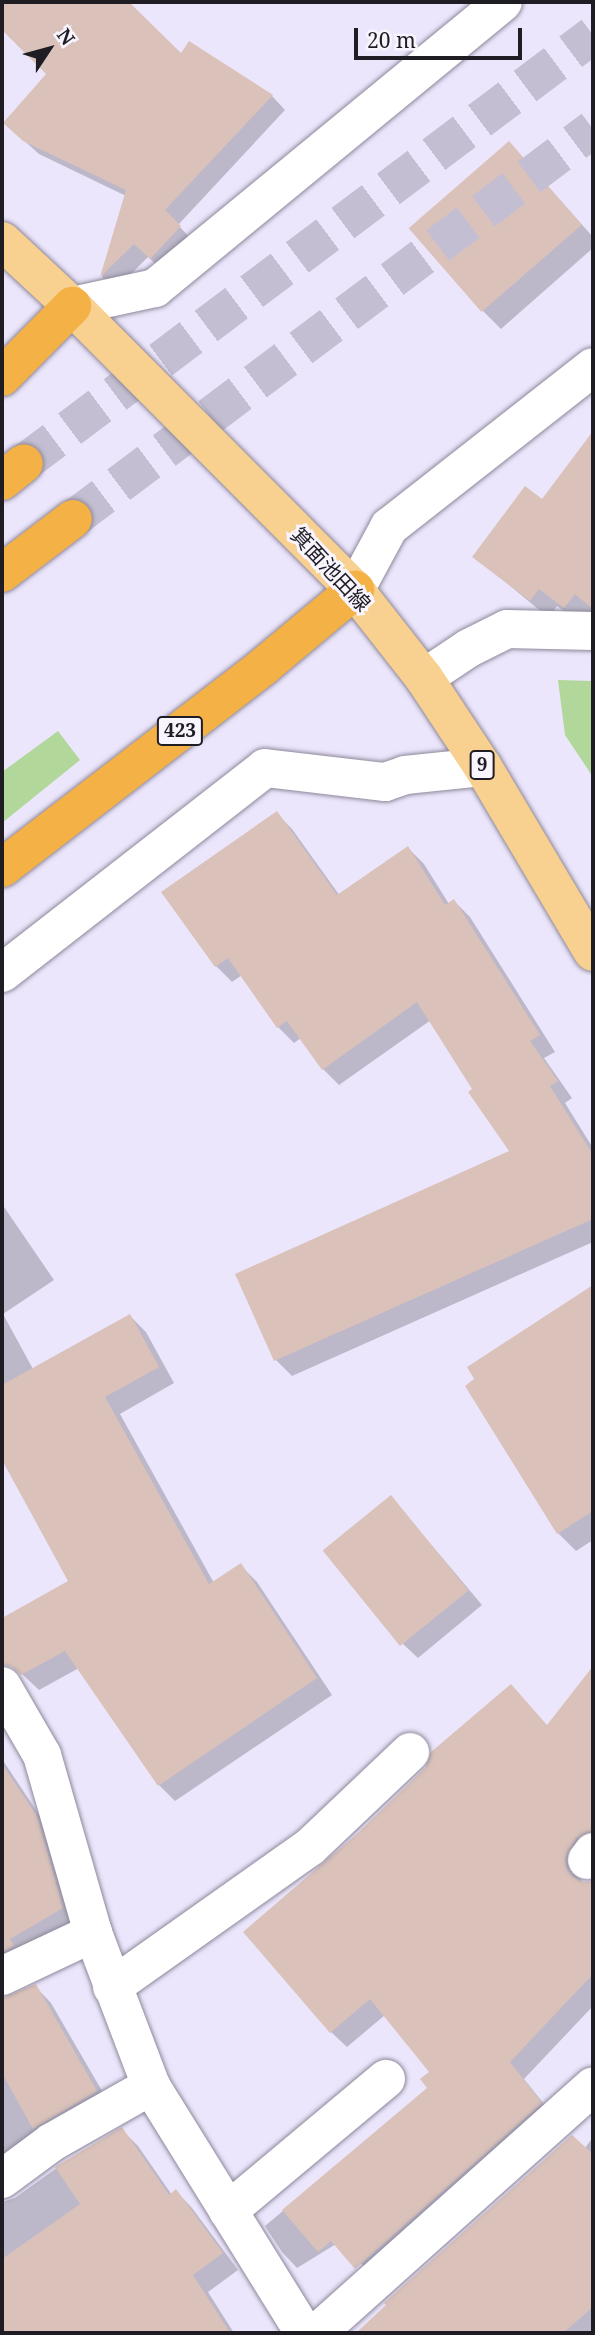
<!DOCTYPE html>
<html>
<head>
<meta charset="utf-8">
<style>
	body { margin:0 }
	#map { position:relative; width:595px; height:2335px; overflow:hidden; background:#ece6fc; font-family:"Noto Serif","Noto Sans JP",serif }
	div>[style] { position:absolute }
	.green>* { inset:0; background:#b1d89a }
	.shadow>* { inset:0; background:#0003 }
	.building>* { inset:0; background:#dac2ba; transform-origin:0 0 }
	.highway-tunnel>* { height:38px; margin-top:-19px; transform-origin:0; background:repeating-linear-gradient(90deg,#c3bed1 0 38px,transparent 0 57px) }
	.roads { filter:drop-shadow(0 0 2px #8e889b) drop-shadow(0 0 2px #8e889b) }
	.minor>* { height:38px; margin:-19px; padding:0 19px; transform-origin:19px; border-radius:19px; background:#fff }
	.major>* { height:38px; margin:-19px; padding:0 19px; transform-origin:19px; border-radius:19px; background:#f8d090 }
	.highway>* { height:38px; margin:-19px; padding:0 19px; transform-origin:19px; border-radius:19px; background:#f4b146 }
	span { translate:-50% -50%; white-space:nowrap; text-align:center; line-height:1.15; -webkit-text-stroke:6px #f8f5fe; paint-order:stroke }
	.shield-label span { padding:2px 5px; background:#f8f5fe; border:2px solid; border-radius:5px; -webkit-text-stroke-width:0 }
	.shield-label { font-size:19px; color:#1f1c24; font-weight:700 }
	.street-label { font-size:21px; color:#1f1c24 }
	.frame { position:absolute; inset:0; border:4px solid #1f1c24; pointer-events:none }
	.north { position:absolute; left:14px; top:14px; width:70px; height:70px; -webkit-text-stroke:5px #f8f5fe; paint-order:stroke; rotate:54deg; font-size:19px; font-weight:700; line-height:28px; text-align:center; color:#1f1c24 }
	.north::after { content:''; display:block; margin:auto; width:24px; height:32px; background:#1f1c24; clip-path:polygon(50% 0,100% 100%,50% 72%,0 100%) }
	.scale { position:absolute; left:354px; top:28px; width:168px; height:32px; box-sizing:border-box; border:4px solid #1f1c24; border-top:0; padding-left:9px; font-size:21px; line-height:24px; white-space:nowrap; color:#1f1c24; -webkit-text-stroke:5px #f8f5fe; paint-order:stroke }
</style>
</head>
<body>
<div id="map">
	<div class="green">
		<div style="clip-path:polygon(558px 680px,593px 681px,593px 777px,565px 735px)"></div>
		<div style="clip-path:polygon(58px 731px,80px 760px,2px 823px,2px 772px)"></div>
	</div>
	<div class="shadow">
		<div style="clip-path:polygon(2px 2px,126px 2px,181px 56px,272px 96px,285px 110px,178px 225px,193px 241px,164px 271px,148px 257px,115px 290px,102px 277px,126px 196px,39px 154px,20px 137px,48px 74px,2px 28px)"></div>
		<div style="clip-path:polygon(509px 143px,593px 237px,593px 248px,501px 329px,483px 311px)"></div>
		<div style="clip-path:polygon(593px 434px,593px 611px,583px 625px,557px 606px,549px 618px,475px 557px,542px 502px)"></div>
		<div style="clip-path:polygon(276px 813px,292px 829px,340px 896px,408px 848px,424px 864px,449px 904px,454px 901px,470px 917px,555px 1052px,544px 1058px,572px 1098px,565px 1103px,593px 1148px,593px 1242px,292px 1376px,276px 1360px,237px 1275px,512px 1152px,431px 1020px,339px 1085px,323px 1069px,301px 1038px,294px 1043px,278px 1027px,242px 975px,232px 982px,216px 966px)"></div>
		<div style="clip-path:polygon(2px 1204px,54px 1280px,3px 1314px,33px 1369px,130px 1316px,146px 1332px,174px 1383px,120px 1414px,214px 1583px,240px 1565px,257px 1582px,332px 1695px,175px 1801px,159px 1785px,79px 1668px,39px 1690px,22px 1674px,2px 1639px,2px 1620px,71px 1581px,2px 1456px)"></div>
		<div style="clip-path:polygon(593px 1287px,593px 1540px,576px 1551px,558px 1533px,469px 1367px)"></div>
		<div style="clip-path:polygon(391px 1497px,482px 1605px,418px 1658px,403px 1644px)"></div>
		<div style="clip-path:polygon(578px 1689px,593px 1701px,593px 1852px,580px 1873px,582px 1883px,593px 1882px,593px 2006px,524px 2079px,556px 2119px,376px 2280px,341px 2241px,297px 2268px,282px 2252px,265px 2226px,429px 2088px,431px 2072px,385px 2015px,347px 2047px,331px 2032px)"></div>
		<div style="clip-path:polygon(2px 1759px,52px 1834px,78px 1925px,2px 1979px)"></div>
		<div style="clip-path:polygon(35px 1986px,51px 2003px,112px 2108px,2px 2182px,2px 1999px)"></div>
		<div style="clip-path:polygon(122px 2130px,138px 2146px,172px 2195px,176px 2191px,192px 2208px,238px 2270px,208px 2292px,234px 2333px,2px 2333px,2px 2202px,15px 2198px,65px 2162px)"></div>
		<div style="clip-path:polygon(593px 2137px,593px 2333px,420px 2333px,390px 2299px,582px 2152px)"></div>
	</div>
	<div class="building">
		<div style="clip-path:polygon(2px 2px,129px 2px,181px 53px,189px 41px,273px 95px,165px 210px,181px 226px,150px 259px,134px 244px,100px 277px,126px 190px,23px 141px,3px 123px,46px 74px,2px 30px)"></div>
		<div style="left:509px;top:141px;width:111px;height:133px;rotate:49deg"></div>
		<div style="clip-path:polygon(593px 431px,593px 609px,575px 594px,564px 608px,539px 589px,530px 601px,472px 557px,525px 486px,542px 499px)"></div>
		<div style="clip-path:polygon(277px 811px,337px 895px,408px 846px,445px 905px,454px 899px,540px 1035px,530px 1041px,558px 1081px,550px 1086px,593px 1155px,593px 1219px,274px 1361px,235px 1274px,509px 1151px,468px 1092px,472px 1089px,417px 1002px,322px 1070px,287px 1021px,277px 1028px,228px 958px,215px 967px,161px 892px)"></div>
		<div style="clip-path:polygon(593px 1285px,593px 1511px,557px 1534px,465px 1386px,474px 1379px,467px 1367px)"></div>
		<div style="clip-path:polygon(130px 1314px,159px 1367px,105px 1397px,209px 1584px,241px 1563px,317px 1678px,158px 1786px,65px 1651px,21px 1675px,12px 1667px,2px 1664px,2px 1618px,68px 1581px,2px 1460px,2px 1385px)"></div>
		<div style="left:391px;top:1495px;width:123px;height:88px;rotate:51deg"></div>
		<div style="clip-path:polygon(593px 1666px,593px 1831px,576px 1838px,565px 1858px,567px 1869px,573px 1877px,584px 1882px,593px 1881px,593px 1974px,510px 2062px,542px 2103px,355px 2269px,331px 2241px,318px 2252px,282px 2210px,427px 2088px,420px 2079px,429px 2072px,370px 1999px,330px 2033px,243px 1932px,358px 1833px,425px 1768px,431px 1752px,511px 1684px,547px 1725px)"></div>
		<div style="clip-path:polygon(2px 1764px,37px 1816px,63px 1908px,10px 1939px,14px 1946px,2px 1952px)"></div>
		<div style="clip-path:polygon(36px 1984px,97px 2091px,33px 2129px,2px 2073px,2px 1998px)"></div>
		<div style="clip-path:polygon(122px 2127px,169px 2195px,176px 2189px,223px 2253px,193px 2275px,230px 2333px,2px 2333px,2px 2259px,80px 2204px,55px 2167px)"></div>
		<div style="clip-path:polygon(572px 2135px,593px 2154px,593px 2307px,563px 2333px,356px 2333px,386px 2305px,384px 2303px)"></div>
	</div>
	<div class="highway-tunnel">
		<div style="left:24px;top:463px;width:712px;rotate:-36.95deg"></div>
		<div style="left:73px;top:519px;width:650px;rotate:-36.87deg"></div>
	</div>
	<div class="roads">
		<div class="minor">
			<div style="left:72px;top:306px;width:85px;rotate:-12.2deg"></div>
			<div style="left:155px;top:288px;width:450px;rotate:-39.4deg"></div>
			<div style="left:355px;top:590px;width:72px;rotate:-61.6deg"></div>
			<div style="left:389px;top:527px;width:259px;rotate:-38.1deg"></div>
			<div style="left:424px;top:678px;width:54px;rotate:-33.7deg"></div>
			<div style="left:469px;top:648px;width:42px;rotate:-26.6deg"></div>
			<div style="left:507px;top:629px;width:86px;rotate:1.3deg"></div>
			<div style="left:2px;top:973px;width:333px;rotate:-37.9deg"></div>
			<div style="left:265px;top:768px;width:121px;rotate:6.7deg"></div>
			<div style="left:385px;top:782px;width:21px;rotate:-19deg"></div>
			<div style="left:405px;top:775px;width:78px;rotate:-5.9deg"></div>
			<div style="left:2px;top:1686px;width:80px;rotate:59.9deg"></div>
			<div style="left:42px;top:1755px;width:185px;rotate:74deg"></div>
			<div style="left:93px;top:1933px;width:164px;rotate:69.2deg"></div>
			<div style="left:151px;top:2086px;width:291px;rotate:58.2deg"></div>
			<div style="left:587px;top:1860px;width:10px;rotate:-53deg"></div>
			<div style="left:2px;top:1976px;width:101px;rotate:-25.3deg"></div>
			<div style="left:112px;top:1987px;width:242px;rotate:-35.3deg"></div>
			<div style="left:310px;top:1847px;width:138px;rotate:-43.5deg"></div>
			<div style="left:2px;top:2179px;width:62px;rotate:-36.5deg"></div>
			<div style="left:52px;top:2142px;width:114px;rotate:-29.5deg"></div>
			<div style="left:228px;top:2211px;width:206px;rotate:-39.9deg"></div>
			<div style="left:317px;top:2333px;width:370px;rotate:-41.8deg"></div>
		</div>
		<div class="major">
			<div style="left:2px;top:241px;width:96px;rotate:42.9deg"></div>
			<div style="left:72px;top:306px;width:401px;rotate:45.1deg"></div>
			<div style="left:355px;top:590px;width:112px;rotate:51.9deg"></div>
			<div style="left:424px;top:678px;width:107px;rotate:56.5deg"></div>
			<div style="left:483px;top:767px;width:215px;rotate:59.3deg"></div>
		</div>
		<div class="highway">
			<div style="left:2px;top:377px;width:100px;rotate:-45.4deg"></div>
			<div style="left:2px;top:481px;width:28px;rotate:-39deg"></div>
			<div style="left:2px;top:573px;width:89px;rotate:-37.3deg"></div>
			<div style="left:2px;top:868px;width:331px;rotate:-37.6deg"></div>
			<div style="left:264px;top:666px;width:119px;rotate:-39.9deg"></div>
		</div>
	</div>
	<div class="shield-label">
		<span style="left:180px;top:731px">423</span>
		<span style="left:482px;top:765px">9</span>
	</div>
	<div class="street-label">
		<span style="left:331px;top:569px;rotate:47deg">箕面池田線</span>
	</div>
	<div class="frame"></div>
	<div class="north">N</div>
	<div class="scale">20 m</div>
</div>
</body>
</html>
